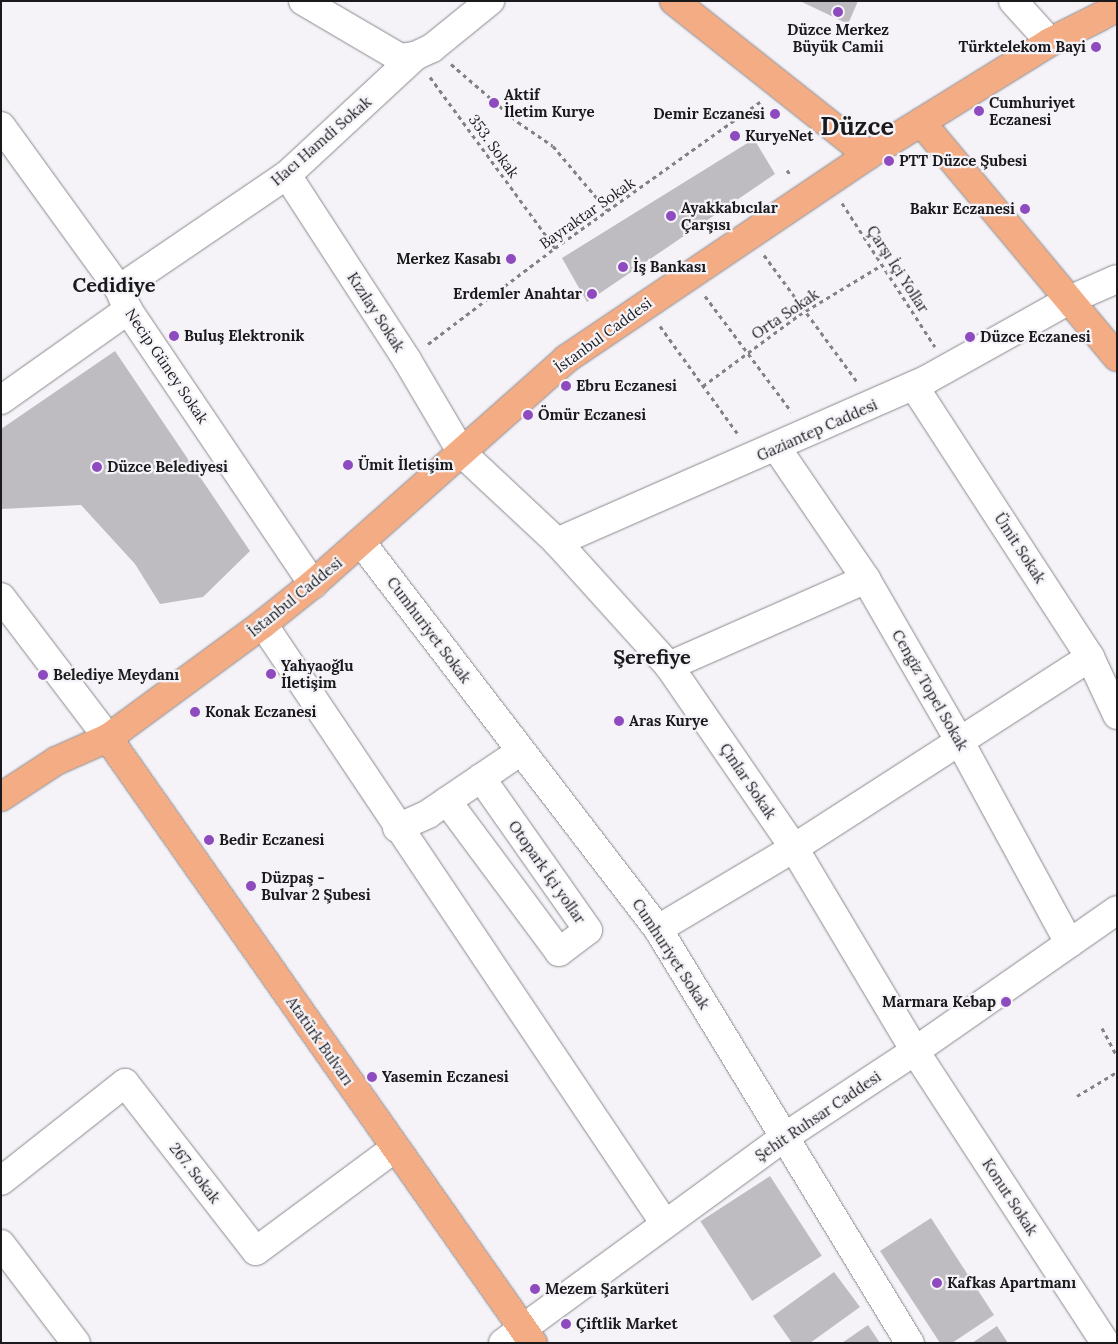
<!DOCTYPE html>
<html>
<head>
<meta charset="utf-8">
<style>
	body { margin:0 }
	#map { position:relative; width:1118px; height:1344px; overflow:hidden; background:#f5f3f8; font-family:Lora,serif }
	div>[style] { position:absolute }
	.building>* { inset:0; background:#bebcc1; transform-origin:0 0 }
	.path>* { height:3px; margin-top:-1.5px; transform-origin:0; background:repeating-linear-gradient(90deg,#828285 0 4px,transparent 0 8px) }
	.roads { filter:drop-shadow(0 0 1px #8a898d) drop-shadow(0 0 1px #8a898d) }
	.minor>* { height:28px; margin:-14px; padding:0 14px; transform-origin:14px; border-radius:14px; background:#fff }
	.major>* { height:28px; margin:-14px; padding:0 14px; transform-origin:14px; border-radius:14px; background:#f3ac84 }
	.dots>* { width:14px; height:14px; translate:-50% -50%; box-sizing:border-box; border:2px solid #f5f3f8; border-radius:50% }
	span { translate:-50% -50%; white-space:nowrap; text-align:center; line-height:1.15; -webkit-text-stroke:4.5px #f5f3f8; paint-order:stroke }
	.poi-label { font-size:15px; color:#1a1a1c; font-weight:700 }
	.right { translate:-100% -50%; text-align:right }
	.left { translate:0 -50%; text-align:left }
	.street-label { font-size:15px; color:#1a1a1c }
	.district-label { font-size:20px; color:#1a1a1c; font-weight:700 }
	.town-label { font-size:25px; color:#1a1a1c; font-weight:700 }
	.frame { position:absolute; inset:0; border:2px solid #1a1a1c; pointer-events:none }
</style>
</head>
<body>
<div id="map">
	<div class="building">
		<div style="clip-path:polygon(800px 1px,858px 1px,848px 24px)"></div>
		<div style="clip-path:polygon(754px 139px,775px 174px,587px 302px,562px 258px)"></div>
		<div style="clip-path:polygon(115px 351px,250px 551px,203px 597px,160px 604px,135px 564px,81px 505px,1px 509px,1px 429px)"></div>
		<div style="left:770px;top:1176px;width:95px;height:83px;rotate:57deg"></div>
		<div style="clip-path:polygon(931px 1218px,994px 1315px,952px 1343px,940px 1343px,880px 1251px)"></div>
		<div style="clip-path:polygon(834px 1272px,860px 1307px,810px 1343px,792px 1343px,773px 1316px)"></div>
		<div style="clip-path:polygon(868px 1325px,880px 1343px,842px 1343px)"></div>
		<div style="clip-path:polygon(997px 1326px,1008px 1343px,972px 1343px)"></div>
	</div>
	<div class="path">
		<div style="left:451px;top:64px;width:89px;rotate:40.9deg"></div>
		<div style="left:518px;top:122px;width:42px;rotate:34.4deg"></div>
		<div style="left:553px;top:146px;width:85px;rotate:49.8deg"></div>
		<div style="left:430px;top:77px;width:212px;rotate:53.8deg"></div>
		<div style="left:787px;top:170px;width:7px;rotate:56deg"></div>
		<div style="left:842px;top:203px;width:171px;rotate:57.1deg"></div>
		<div style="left:764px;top:255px;width:159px;rotate:53.7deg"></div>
		<div style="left:705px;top:296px;width:144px;rotate:53.2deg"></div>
		<div style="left:660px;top:326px;width:133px;rotate:54.2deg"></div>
		<div style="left:428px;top:344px;width:159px;rotate:-37.1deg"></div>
		<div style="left:555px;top:248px;width:252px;rotate:-35.5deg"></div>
		<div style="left:703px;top:386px;width:119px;rotate:-36.5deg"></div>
		<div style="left:799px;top:315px;width:97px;rotate:-31.1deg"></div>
		<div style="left:1102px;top:1028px;width:32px;rotate:62deg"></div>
		<div style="left:1077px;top:1096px;width:47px;rotate:-31deg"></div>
	</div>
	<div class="roads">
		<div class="minor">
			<div style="left:303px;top:1px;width:113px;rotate:30.4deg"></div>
			<div style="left:400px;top:58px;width:15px;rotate:-8deg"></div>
			<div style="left:1013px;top:1px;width:55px;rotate:47.9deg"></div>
			<div style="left:1px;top:126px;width:201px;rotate:54.1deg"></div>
			<div style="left:119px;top:289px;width:23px;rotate:67deg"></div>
			<div style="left:128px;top:310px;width:331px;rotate:56deg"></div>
			<div style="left:287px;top:175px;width:221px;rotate:57deg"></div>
			<div style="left:407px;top:360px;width:108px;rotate:59.4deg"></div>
			<div style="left:462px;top:453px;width:130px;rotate:43.1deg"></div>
			<div style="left:557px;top:542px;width:167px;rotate:47.9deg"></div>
			<div style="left:669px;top:666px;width:221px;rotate:55.5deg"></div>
			<div style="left:794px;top:848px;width:236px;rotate:59.2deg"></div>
			<div style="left:915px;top:1051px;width:348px;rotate:56.9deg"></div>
			<div style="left:119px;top:289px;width:203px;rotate:-34.2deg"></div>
			<div style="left:287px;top:175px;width:175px;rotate:-42.9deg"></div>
			<div style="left:415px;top:56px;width:19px;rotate:-25deg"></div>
			<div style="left:432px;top:48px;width:75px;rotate:-39deg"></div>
			<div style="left:914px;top:386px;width:323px;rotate:57deg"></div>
			<div style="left:1090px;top:657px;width:64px;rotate:65deg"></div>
			<div style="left:1px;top:400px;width:156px;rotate:-35.3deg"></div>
			<div style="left:776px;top:447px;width:160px;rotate:55.7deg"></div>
			<div style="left:866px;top:579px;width:188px;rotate:60deg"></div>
			<div style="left:960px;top:742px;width:229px;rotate:61.5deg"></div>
			<div style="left:361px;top:542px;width:488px;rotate:52.5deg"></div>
			<div style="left:658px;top:929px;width:485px;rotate:58.7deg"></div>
			<div style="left:557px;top:542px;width:403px;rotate:-23.7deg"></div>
			<div style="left:926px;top:380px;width:164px;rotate:-29.2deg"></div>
			<div style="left:1069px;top:300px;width:52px;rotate:-23.6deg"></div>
			<div style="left:1px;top:597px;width:177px;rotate:52.8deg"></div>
			<div style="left:263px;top:624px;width:722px;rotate:56.18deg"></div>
			<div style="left:669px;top:666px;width:215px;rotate:-23.8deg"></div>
			<div style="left:447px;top:801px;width:188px;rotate:53.4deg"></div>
			<div style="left:559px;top:952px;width:36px;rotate:-37deg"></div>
			<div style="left:588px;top:930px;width:186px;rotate:-125.1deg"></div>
			<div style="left:397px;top:828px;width:34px;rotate:-24deg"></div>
			<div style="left:428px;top:814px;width:112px;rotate:-34.1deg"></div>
			<div style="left:658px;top:929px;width:158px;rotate:-30.8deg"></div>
			<div style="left:794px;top:848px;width:352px;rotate:-32.8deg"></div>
			<div style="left:1px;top:1181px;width:158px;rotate:-38.3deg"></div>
			<div style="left:125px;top:1083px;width:213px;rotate:52.1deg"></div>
			<div style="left:256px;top:1251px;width:173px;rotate:-36.5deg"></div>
			<div style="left:1px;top:1244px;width:124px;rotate:52.9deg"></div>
			<div style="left:503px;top:1343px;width:351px;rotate:-36.2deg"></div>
			<div style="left:786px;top:1136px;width:154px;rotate:-33.4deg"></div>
			<div style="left:915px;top:1051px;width:246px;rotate:-34.9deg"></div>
		</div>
		<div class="major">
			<div style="left:674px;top:1px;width:248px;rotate:38.4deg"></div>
			<div style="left:921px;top:122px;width:306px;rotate:50.2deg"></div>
			<div style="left:108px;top:738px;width:739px;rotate:54.91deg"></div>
			<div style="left:1px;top:797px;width:66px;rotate:-33.2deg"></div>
			<div style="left:56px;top:761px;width:57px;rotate:-23.9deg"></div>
			<div style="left:108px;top:738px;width:192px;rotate:-36.3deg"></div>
			<div style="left:263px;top:624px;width:64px;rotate:-38.7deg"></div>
			<div style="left:313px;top:584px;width:339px;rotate:-41.6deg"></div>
			<div style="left:566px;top:359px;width:364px;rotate:-34deg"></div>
			<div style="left:868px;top:155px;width:214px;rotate:-31.8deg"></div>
			<div style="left:1050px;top:42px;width:75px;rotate:-26.9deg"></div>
		</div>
	</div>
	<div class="dots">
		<div style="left:838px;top:12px;background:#8e4bbf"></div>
		<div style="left:1096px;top:47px;background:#8e4bbf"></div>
		<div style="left:494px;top:103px;background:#8e4bbf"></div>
		<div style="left:979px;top:111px;background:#8e4bbf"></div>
		<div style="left:775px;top:114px;background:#8e4bbf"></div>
		<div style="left:735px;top:136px;background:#8e4bbf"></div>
		<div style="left:889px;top:161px;background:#8e4bbf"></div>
		<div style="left:1025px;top:209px;background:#8e4bbf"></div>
		<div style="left:671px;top:216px;background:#8e4bbf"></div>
		<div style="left:511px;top:259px;background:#8e4bbf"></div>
		<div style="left:623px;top:267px;background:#8e4bbf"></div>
		<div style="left:592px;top:294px;background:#8e4bbf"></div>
		<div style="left:174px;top:336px;background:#8e4bbf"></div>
		<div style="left:970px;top:337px;background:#8e4bbf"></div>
		<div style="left:566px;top:386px;background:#8e4bbf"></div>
		<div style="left:528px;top:415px;background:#8e4bbf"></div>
		<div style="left:348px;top:465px;background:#8e4bbf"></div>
		<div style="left:97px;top:467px;background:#8e4bbf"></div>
		<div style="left:271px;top:674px;background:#8e4bbf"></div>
		<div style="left:43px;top:675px;background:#8e4bbf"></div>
		<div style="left:195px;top:712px;background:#8e4bbf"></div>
		<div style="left:619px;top:721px;background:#8e4bbf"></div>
		<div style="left:209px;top:840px;background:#8e4bbf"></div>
		<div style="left:251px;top:886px;background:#8e4bbf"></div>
		<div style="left:1006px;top:1002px;background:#8e4bbf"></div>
		<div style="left:372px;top:1077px;background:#8e4bbf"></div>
		<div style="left:937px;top:1283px;background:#8e4bbf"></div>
		<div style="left:535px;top:1289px;background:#8e4bbf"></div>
		<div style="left:566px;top:1324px;background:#8e4bbf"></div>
	</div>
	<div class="poi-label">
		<span style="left:838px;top:38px">Düzce Merkez<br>Büyük Camii</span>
		<span class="right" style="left:1086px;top:47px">Türktelekom Bayi</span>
		<span class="left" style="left:504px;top:103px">Aktif<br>İletim Kurye</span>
		<span class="left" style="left:989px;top:111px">Cumhuriyet<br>Eczanesi</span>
		<span class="right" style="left:765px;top:114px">Demir Eczanesi</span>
		<span class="left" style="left:745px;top:136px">KuryeNet</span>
		<span class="left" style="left:899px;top:161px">PTT Düzce Şubesi</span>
		<span class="left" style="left:681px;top:216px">Ayakkabıcılar<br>Çarşısı</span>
		<span class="right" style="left:1015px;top:209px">Bakır Eczanesi</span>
		<span class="right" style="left:501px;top:259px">Merkez Kasabı</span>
		<span class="left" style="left:633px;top:267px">İş Bankası</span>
		<span class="right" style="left:582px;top:294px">Erdemler Anahtar</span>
		<span class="left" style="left:184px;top:336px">Buluş Elektronik</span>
		<span class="left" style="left:980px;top:337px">Düzce Eczanesi</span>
		<span class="left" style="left:576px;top:386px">Ebru Eczanesi</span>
		<span class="left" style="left:538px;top:415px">Ömür Eczanesi</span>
		<span class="left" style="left:358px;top:465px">Ümit İletişim</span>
		<span class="left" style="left:107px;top:467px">Düzce Belediyesi</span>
		<span class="left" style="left:281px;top:674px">Yahyaoğlu<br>İletişim</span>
		<span class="left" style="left:53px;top:675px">Belediye Meydanı</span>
		<span class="left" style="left:205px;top:712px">Konak Eczanesi</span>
		<span class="left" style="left:629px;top:721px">Aras Kurye</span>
		<span class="left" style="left:219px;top:840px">Bedir Eczanesi</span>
		<span class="left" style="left:261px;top:886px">Düzpaş -<br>Bulvar 2 Şubesi</span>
		<span class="right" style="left:996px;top:1002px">Marmara Kebap</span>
		<span class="left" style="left:382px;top:1077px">Yasemin Eczanesi</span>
		<span class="left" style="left:947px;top:1283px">Kafkas Apartmanı</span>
		<span class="left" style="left:545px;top:1289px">Mezem Şarküteri</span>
		<span class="left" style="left:576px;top:1324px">Çiftlik Market</span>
	</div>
	<div class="street-label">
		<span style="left:321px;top:141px;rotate:-41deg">Hacı Hamdi Sokak</span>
		<span style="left:494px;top:146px;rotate:54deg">353. Sokak</span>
		<span style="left:587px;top:213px;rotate:-35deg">Bayraktar Sokak</span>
		<span style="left:898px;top:269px;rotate:57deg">Çarşı İçi Yollar</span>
		<span style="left:376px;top:312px;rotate:57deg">Kızılay Sokak</span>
		<span style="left:785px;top:314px;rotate:-34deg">Orta Sokak</span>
		<span style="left:603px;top:335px;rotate:-36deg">İstanbul Caddesi</span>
		<span style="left:167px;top:366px;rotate:56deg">Necip Güney Sokak</span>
		<span style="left:817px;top:430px;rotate:-24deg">Gaziantep Caddesi</span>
		<span style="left:1020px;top:548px;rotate:57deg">Ümit Sokak</span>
		<span style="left:295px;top:597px;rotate:-39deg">İstanbul Caddesi</span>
		<span style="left:429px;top:630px;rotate:53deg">Cumhuriyet Sokak</span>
		<span style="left:930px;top:690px;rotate:60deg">Cengiz Topel Sokak</span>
		<span style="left:748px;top:781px;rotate:56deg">Çınlar Sokak</span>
		<span style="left:547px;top:872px;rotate:55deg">Otopark İçi yollar</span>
		<span style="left:671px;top:954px;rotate:57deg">Cumhuriyet Sokak</span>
		<span style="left:320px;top:1041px;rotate:55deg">Atatürk Bulvarı</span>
		<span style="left:818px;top:1116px;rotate:-34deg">Şehit Ruhsar Caddesi</span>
		<span style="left:195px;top:1173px;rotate:52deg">267. Sokak</span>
		<span style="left:1010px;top:1197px;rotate:57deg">Konut Sokak</span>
	</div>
	<div class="district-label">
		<span style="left:114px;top:284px">Cedidiye</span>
		<span style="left:652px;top:656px">Şerefiye</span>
	</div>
	<div class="town-label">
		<span style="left:857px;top:126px">Düzce</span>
	</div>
	<div class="frame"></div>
</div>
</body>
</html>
